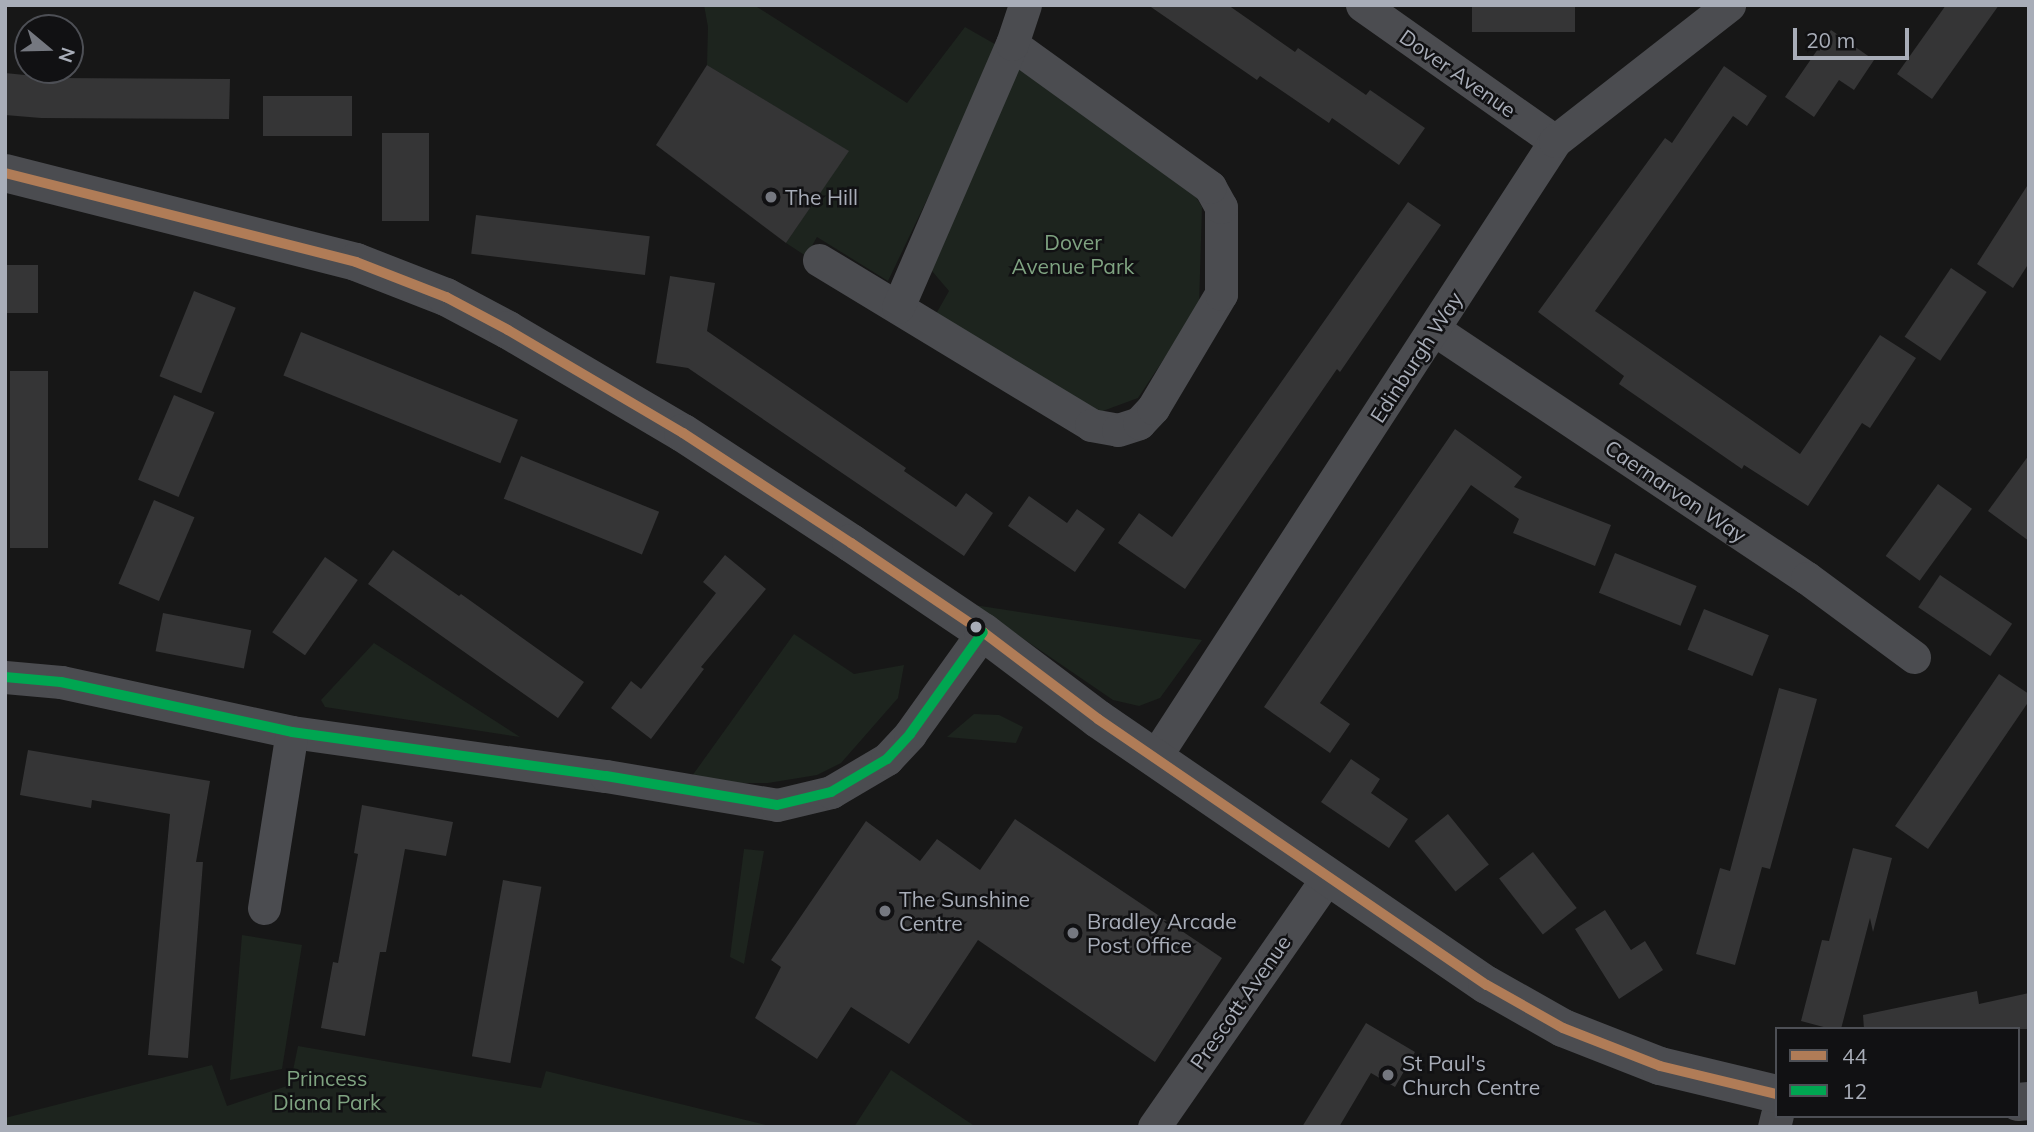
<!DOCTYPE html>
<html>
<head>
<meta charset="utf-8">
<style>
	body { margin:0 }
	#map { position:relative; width:2034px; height:1132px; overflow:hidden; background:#171717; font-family:Mulish,sans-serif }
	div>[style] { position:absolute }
	.green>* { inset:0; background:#1d241e }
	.building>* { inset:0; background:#353536; transform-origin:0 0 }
	.minor>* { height:33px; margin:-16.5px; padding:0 16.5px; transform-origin:16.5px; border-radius:16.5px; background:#4b4c50 }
	.tertiary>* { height:38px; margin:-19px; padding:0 19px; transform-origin:19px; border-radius:19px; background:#4b4c50 }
	.bus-1>* { height:10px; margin:-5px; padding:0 5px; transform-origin:5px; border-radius:5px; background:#b07c57 }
	.bus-2>* { height:10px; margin:-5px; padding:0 5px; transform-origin:5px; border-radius:5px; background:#00a651 }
	.dots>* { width:19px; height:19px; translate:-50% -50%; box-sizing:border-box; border:4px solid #111113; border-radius:50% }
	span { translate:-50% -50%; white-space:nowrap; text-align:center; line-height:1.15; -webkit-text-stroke:5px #111113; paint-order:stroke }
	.street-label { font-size:21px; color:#a8adb8 }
	.poi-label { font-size:21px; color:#a8adb8 }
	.left { translate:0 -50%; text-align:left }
	.park-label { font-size:21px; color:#7fa381 }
	.frame { position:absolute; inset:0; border:7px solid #a8adb8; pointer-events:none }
	.legend { position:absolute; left:1775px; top:1027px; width:245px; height:91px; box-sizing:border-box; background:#111113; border:2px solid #4d4f55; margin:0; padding:9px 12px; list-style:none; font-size:21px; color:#a8adb8 }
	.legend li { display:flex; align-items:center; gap:14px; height:35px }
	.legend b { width:35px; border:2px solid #4d4f55 }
	.north { position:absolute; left:14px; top:14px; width:70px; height:70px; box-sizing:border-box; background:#111113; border:2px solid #4d4f55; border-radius:50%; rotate:109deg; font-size:19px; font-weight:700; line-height:28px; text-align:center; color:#a8adb8 }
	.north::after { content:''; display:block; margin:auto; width:24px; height:32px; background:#757880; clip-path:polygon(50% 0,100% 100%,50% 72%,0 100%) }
	.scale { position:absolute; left:1793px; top:28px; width:116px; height:32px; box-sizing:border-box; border:4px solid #a8adb8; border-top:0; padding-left:9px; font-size:21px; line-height:24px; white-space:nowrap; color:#a8adb8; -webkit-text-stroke:5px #111113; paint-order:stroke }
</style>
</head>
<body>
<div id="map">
	<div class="green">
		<div style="clip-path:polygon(704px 5px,754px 5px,907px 103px,965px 27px,1000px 47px,888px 281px,817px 237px,806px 256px,786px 243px,848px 151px,707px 65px,708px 27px)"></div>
		<div style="clip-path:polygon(1015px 62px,1192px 190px,1202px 207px,1199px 306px,1138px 398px,1100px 412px,936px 314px,949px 291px,926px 264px)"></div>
		<div style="clip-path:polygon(974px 605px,1202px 640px,1160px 698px,1139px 706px,1113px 700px)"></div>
		<div style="clip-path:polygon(794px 634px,854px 674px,904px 665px,898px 698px,841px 763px,817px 775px,768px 783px,728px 783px,692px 776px)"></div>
		<div style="clip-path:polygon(374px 643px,520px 737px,325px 707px,321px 700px)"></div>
		<div style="clip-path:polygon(974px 714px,999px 715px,1023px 727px,1016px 743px,947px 737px)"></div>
		<div style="clip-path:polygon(744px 849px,764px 851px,744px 964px,730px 957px)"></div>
		<div style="clip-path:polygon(242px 935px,302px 945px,282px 1069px,230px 1080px)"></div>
		<div style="clip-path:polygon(298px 1046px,541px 1088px,546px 1071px,774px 1127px,5px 1127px,5px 1118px,212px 1065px,227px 1106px,290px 1085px)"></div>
		<div style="clip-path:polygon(891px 1070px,976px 1127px,854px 1127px)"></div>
	</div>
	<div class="building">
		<div style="clip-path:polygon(1148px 5px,1228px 5px,1295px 52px,1298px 48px,1366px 95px,1370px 90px,1425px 128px,1399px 165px,1332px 118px,1329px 123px,1260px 76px,1257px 80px)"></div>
		<div style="left:1472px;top:5px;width:103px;height:27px"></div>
		<div style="clip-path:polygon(1946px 5px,1999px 5px,1932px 99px,1897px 74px)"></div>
		<div style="clip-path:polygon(1831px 30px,1874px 60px,1854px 90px,1839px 80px,1814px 117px,1785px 97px)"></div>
		<div style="clip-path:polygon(707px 65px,849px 151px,786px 243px,656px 145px)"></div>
		<div style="clip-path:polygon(1724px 66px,1767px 96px,1747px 126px,1733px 116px,1595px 311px,1800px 454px,1880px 335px,1916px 358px,1870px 428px,1862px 423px,1808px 506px,1744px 465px,1742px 469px,1619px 384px,1624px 376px,1538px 312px,1665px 138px,1672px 143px)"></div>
		<div style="clip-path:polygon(5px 73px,54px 78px,230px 79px,229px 119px,41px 118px,5px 115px)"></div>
		<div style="left:263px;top:96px;width:89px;height:40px"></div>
		<div style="left:382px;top:133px;width:47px;height:88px"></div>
		<div style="clip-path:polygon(2029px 183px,2029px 263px,2013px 288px,1977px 264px)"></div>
		<div style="clip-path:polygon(1408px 202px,1441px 225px,1340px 372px,1337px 369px,1185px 589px,1118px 543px,1139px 513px,1172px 537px)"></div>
		<div style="left:476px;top:215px;width:175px;height:39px;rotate:7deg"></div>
		<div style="left:5px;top:265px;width:33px;height:48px"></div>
		<div style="left:1951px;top:268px;width:43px;height:83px;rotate:34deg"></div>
		<div style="clip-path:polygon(670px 276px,715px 283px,707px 331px,906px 468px,904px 471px,956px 507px,966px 493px,993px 513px,964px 556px,688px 368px,656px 363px)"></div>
		<div style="left:194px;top:291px;width:45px;height:92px;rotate:22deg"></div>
		<div style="left:301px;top:332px;width:234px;height:47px;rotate:22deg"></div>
		<div style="left:10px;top:371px;width:38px;height:177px"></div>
		<div style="left:174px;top:395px;width:44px;height:92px;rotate:23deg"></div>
		<div style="clip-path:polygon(1455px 429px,1522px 477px,1514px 487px,1611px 525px,1595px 566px,1513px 533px,1519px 519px,1471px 485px,1320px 703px,1350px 724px,1330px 753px,1264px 707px)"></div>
		<div style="clip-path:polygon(2029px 455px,2029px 541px,1988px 511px)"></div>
		<div style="left:521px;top:456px;width:149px;height:46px;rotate:22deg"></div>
		<div style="left:1938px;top:484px;width:42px;height:89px;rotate:36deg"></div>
		<div style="clip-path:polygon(1029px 496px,1067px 523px,1077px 509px,1105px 529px,1075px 572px,1008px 526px)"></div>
		<div style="left:154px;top:500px;width:44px;height:91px;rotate:23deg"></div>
		<div style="clip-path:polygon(393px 550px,459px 596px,461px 594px,584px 682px,558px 718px,368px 584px)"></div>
		<div style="left:1615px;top:553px;width:88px;height:43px;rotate:22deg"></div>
		<div style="clip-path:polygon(725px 555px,766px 589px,701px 667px,704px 669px,651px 739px,611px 708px,631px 681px,641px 689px,716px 593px,703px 582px)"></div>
		<div style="left:325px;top:557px;width:40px;height:92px;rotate:35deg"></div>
		<div style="left:1940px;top:575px;width:87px;height:39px;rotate:34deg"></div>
		<div style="left:1704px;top:609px;width:70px;height:44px;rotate:22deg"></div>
		<div style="left:163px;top:613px;width:90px;height:39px;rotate:11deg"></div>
		<div style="clip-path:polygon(1999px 674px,2029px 694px,2029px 701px,1928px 849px,1895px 826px)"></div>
		<div style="clip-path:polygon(1779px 688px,1817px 699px,1770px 869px,1762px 867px,1735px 965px,1696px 954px,1720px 868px,1730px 871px)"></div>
		<div style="clip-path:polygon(28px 750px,210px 781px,196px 862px,203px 862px,188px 1058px,148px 1055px,170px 814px,92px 800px,91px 808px,20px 795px)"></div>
		<div style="clip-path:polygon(1351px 759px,1380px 779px,1371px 793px,1408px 819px,1389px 848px,1321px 802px)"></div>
		<div style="clip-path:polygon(362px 805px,453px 822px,446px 856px,405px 849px,386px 952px,380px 952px,365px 1036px,321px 1028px,333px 962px,338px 963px,358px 854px,354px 853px)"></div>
		<div style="left:1448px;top:814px;width:65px;height:43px;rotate:51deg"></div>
		<div style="clip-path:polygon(1015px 819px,1222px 958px,1155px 1062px,978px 940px,909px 1044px,851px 1007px,817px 1059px,755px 1018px,781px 967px,771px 960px,866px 821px,920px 861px,937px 839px,980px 870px)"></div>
		<div style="clip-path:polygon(1853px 848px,1892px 858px,1873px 932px,1870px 918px,1841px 1029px,1831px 1029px,1801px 1021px,1822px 940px,1829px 941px)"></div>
		<div style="left:1533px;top:852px;width:71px;height:43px;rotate:52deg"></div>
		<div style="left:503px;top:880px;width:39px;height:179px;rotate:10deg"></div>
		<div style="clip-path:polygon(1605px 910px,1631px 950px,1645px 941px,1663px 970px,1619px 999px,1575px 929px)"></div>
		<div style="clip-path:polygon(1977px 991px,1979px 1004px,2029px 993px,2029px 1029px,1864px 1029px,1863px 1015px)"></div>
		<div style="clip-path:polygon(1366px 1023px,1415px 1052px,1395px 1087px,1371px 1073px,1339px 1127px,1302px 1127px)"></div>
	</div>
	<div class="minor">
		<div style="left:1362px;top:5px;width:236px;rotate:35.2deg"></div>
		<div style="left:819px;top:260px;width:318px;rotate:31.2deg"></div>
		<div style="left:1091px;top:425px;width:27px;rotate:10deg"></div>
		<div style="left:1118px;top:430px;width:22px;rotate:-18deg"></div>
		<div style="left:1139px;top:423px;width:21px;rotate:-47deg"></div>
		<div style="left:1153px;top:408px;width:133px;rotate:-59.2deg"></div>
		<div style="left:1221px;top:294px;width:87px;rotate:-90deg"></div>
		<div style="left:1221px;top:207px;width:23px;rotate:-119deg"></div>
		<div style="left:1210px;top:187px;width:244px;rotate:-144.2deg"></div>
		<div style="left:898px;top:307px;width:287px;rotate:-66.6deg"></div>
		<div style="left:1012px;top:44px;width:41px;rotate:-71.6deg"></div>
		<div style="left:1435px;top:330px;width:447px;rotate:33.7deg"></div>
		<div style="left:1807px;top:578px;width:133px;rotate:36.4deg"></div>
		<div style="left:5px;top:677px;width:56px;rotate:5.1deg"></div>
		<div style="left:61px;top:682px;width:236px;rotate:12.2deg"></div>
		<div style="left:292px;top:732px;width:317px;rotate:8deg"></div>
		<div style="left:606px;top:776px;width:173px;rotate:9.6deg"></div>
		<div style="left:777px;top:805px;width:56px;rotate:-13.5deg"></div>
		<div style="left:831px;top:792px;width:65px;rotate:-30.5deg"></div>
		<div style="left:887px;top:759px;width:34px;rotate:-47deg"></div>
		<div style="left:910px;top:734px;width:125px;rotate:-54.4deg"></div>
		<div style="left:1155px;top:757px;width:734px;rotate:-57deg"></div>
		<div style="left:1555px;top:141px;width:221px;rotate:-38deg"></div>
		<div style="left:264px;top:908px;width:178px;rotate:-81deg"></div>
		<div style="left:1154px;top:1127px;width:303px;rotate:-55.2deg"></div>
		<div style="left:1774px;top:1127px;width:12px;rotate:-76deg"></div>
	</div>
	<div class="tertiary">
		<div style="left:5px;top:173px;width:362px;rotate:14.2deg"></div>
		<div style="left:356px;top:262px;width:97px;rotate:21.3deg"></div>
		<div style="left:446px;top:297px;width:70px;rotate:28deg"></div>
		<div style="left:508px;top:330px;width:203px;rotate:30.5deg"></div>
		<div style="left:683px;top:433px;width:201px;rotate:33.2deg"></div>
		<div style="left:851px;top:543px;width:159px;rotate:34deg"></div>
		<div style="left:983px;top:632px;width:144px;rotate:37.1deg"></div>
		<div style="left:1098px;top:719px;width:471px;rotate:34.4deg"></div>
		<div style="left:1487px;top:985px;width:87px;rotate:29.5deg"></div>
		<div style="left:1563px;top:1028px;width:104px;rotate:21.4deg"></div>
		<div style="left:1660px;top:1066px;width:120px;rotate:13.5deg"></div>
		<div style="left:2018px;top:1102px;width:11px;rotate:-5deg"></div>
	</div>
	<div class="bus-1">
		<div style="left:5px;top:173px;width:362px;rotate:14.2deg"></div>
		<div style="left:356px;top:262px;width:97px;rotate:21.3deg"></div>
		<div style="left:446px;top:297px;width:70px;rotate:28deg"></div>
		<div style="left:508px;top:330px;width:203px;rotate:30.5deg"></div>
		<div style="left:683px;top:433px;width:201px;rotate:33.2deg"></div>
		<div style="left:851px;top:543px;width:159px;rotate:34deg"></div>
		<div style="left:983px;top:632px;width:144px;rotate:37.1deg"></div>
		<div style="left:1098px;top:719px;width:471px;rotate:34.4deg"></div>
		<div style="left:1487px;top:985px;width:87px;rotate:29.5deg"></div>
		<div style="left:1563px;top:1028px;width:104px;rotate:21.4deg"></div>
		<div style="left:1660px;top:1066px;width:120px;rotate:13.5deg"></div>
	</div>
	<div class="bus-2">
		<div style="left:5px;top:677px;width:56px;rotate:5.1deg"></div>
		<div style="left:61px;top:682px;width:236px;rotate:12.2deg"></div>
		<div style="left:292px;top:732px;width:317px;rotate:8deg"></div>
		<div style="left:606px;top:776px;width:173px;rotate:9.6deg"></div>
		<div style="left:777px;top:805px;width:56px;rotate:-13.5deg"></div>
		<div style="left:831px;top:792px;width:65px;rotate:-30.5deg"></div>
		<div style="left:887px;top:759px;width:34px;rotate:-47deg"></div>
		<div style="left:910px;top:734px;width:125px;rotate:-54.4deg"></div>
	</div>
	<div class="dots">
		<div style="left:771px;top:197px;background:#757880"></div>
		<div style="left:976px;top:627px;background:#a8adb8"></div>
		<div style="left:885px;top:911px;background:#757880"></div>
		<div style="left:1073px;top:933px;background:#757880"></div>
		<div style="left:1388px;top:1075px;background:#757880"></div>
	</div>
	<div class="street-label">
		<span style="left:1458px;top:73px;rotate:35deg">Dover Avenue</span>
		<span style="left:1416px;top:357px;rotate:-57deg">Edinburgh Way</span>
		<span style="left:1676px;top:491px;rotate:34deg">Caernarvon Way</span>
		<span style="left:1240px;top:1002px;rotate:-55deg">Prescott Avenue</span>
	</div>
	<div class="poi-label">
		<span class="left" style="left:785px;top:197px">The Hill</span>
		<span class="left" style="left:899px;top:911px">The Sunshine<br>Centre</span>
		<span class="left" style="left:1087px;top:933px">Bradley Arcade<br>Post Office</span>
		<span class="left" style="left:1402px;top:1075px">St Paul's<br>Church Centre</span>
	</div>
	<div class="park-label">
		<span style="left:1073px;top:254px">Dover<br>Avenue Park</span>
		<span style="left:327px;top:1090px">Princess<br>Diana Park</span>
	</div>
	<div class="frame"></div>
	<ul class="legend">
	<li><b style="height:9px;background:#b07c57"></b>44</li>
	<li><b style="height:9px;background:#00a651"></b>12</li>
	</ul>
	<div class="north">N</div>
	<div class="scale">20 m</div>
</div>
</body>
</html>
